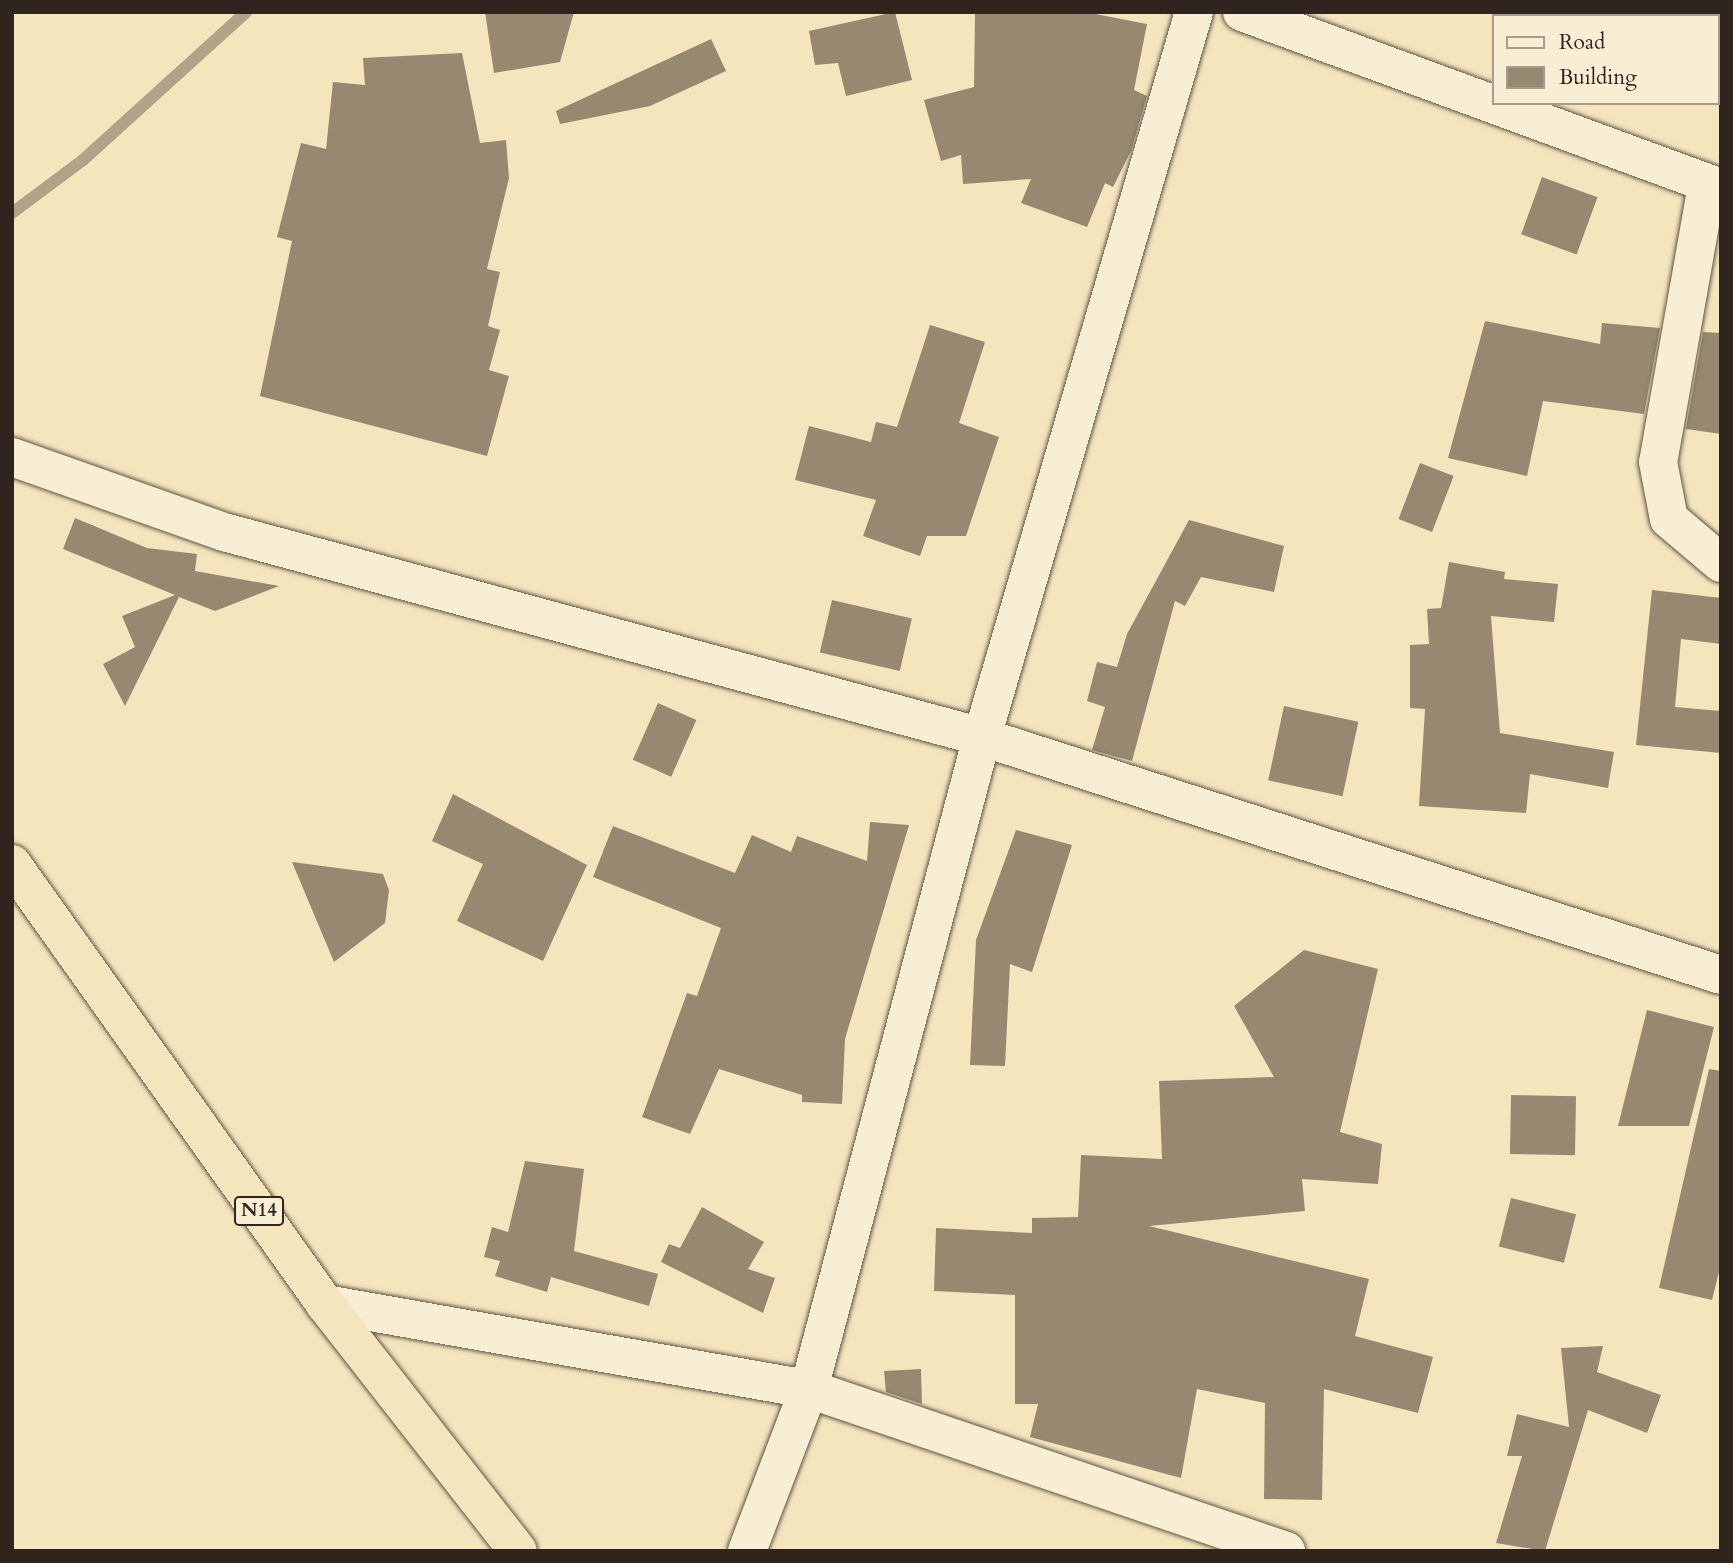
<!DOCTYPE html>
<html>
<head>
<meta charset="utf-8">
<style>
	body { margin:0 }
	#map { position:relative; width:1733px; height:1563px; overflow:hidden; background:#f4e5bd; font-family:Cardo,serif }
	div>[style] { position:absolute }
	.stream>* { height:12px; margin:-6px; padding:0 6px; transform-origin:6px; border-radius:6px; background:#b1a387 }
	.building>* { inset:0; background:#968871; transform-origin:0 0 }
	.roads { filter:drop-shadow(0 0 2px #615446) drop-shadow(0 0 2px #615446) }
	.minor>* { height:38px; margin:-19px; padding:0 19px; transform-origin:19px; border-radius:19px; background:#f8eed4 }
	.trunk>* { height:38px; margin:-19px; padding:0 19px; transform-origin:19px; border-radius:19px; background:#f4e5bd }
	span { translate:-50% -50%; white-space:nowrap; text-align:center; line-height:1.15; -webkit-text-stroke:5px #f8eed4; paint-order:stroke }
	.shield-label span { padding:2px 5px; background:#f8eed4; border:2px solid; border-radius:5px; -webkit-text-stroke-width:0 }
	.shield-label { font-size:19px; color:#30241e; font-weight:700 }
	.frame { position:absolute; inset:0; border:14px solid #30241e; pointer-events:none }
	.legend { position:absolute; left:1492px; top:14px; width:228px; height:91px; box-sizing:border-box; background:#f8eed4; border:2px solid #a89d8b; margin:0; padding:9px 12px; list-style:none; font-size:21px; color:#30241e }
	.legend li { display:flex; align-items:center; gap:14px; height:35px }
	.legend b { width:35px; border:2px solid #a89d8b }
</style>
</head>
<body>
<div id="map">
	<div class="stream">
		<div style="left:12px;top:213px;width:89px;rotate:-36.7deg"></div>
		<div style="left:83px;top:160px;width:220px;rotate:-42.2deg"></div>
	</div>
	<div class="building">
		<div style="clip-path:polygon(485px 12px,574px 12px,560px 62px,494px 73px)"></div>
		<div style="clip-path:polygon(895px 12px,912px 80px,846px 96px,838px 63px,815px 65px,809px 31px)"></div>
		<div style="clip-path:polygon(975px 12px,1085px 12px,1147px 24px,1134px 90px,1147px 96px,1131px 151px,1113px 187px,1105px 183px,1087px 227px,1021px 203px,1031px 179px,963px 184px,961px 155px,941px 161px,924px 100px,974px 87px)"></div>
		<div style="clip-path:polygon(711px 39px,726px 71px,650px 106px,560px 124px,556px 111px)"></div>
		<div style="clip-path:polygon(462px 53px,480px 143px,506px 140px,509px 178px,487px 269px,500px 272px,488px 326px,500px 330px,489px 370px,509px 376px,487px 456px,260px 396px,292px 241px,277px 237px,301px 143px,326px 149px,333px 82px,365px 85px,363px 58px)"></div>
		<div style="left:1542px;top:177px;width:59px;height:61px;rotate:20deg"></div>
		<div style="clip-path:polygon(1485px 321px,1600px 344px,1602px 323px,1660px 328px,1644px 414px,1543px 401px,1527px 476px,1448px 458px)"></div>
		<div style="clip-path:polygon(930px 325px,985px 342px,959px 423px,999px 437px,966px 536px,927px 536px,920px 556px,863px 536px,876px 500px,795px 480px,809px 426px,871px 442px,876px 422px,897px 427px)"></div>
		<div style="clip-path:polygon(1703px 332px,1721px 333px,1721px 434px,1686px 429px)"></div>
		<div style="left:1420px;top:463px;width:36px;height:60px;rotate:21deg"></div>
		<div style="clip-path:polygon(75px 518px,147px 548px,197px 554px,195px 571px,279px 586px,215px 611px,179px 597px,125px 706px,103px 664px,135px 647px,122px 616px,175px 595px,63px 549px)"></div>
		<div style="clip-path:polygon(1189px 520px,1284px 546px,1274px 592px,1201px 577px,1185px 606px,1175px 601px,1132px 761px,1092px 750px,1105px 707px,1087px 701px,1097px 662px,1117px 667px,1127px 634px)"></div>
		<div style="clip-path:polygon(1449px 562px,1505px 572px,1504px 579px,1558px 584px,1554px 622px,1491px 616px,1500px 733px,1614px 752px,1608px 788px,1530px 774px,1526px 813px,1419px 806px,1425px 709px,1410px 708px,1410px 645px,1429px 644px,1427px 609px,1441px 608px)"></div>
		<div style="clip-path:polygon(1652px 590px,1721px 598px,1721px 644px,1681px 639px,1675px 707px,1721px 711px,1721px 753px,1636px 745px)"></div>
		<div style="left:832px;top:600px;width:82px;height:54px;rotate:13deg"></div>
		<div style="left:658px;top:703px;width:42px;height:62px;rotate:24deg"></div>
		<div style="left:1284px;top:706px;width:76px;height:76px;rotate:12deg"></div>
		<div style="clip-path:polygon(453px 794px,587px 865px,543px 961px,457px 921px,483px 864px,432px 841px)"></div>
		<div style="clip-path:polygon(870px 822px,909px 825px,845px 1039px,842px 1104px,802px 1102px,802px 1095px,719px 1069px,690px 1134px,642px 1117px,687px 993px,697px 996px,721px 928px,593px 877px,613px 826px,735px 873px,752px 835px,791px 852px,797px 836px,867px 861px)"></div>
		<div style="clip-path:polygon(1016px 830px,1072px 845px,1032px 972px,1010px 964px,1005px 1066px,970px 1065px,976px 940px)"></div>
		<div style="clip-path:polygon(292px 862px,383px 874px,389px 890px,385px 923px,334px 962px)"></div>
		<div style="clip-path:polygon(1304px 950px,1378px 969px,1340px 1132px,1382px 1144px,1378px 1184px,1302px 1179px,1305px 1211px,1149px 1226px,1369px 1279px,1355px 1336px,1433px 1357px,1418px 1413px,1324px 1389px,1322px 1500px,1264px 1499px,1265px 1403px,1197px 1389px,1181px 1478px,1030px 1437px,1038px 1404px,1015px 1404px,1015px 1295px,934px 1291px,936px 1228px,1032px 1233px,1032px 1218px,1078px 1217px,1081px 1155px,1162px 1159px,1159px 1081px,1274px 1077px,1234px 1006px)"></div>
		<div style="clip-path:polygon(1647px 1010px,1714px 1027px,1689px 1126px,1618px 1126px)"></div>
		<div style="clip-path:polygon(1709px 1069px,1721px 1071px,1721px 1264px,1712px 1300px,1659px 1288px)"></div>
		<div style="left:1511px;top:1095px;width:65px;height:59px;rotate:1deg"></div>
		<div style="clip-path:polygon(525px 1161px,584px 1169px,574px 1251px,658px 1274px,649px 1306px,551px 1277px,547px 1292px,495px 1276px,500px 1261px,484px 1257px,492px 1227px,508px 1232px)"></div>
		<div style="left:1511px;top:1198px;width:67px;height:50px;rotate:14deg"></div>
		<div style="clip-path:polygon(702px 1207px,764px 1242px,748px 1269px,775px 1278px,763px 1313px,661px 1262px,669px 1244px,680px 1248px)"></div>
		<div style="clip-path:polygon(1603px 1346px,1597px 1372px,1661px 1395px,1647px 1433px,1588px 1410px,1545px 1551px,1496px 1543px,1522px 1456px,1507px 1456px,1517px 1414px,1569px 1427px,1561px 1348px)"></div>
		<div style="clip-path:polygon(921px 1369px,922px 1404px,886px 1392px,884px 1371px)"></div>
	</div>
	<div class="roads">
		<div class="minor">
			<div style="left:1242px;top:12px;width:510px;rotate:20.17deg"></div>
			<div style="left:1707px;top:185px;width:281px;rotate:100deg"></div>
			<div style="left:1658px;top:462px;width:58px;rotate:79.1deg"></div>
			<div style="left:1669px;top:519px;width:68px;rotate:40.2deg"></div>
			<div style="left:12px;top:457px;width:225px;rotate:19.5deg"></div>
			<div style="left:224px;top:532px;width:785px;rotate:15.13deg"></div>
			<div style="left:982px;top:737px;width:776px;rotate:17.85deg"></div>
			<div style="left:325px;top:1304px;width:491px;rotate:10deg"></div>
			<div style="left:809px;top:1389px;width:504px;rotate:18.76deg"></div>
			<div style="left:747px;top:1551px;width:173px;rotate:-69.1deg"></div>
			<div style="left:809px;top:1389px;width:675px;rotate:-75.14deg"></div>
			<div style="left:982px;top:737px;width:755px;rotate:-73.7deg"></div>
		</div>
		<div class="trunk">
			<div style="left:12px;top:864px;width:540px;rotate:54.57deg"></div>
			<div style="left:325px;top:1304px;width:313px;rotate:52deg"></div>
		</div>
	</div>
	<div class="shield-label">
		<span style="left:259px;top:1211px">N14</span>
	</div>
	<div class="frame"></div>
	<ul class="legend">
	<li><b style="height:9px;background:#f8eed4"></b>Road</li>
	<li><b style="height:19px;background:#968871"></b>Building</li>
	</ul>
</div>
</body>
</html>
